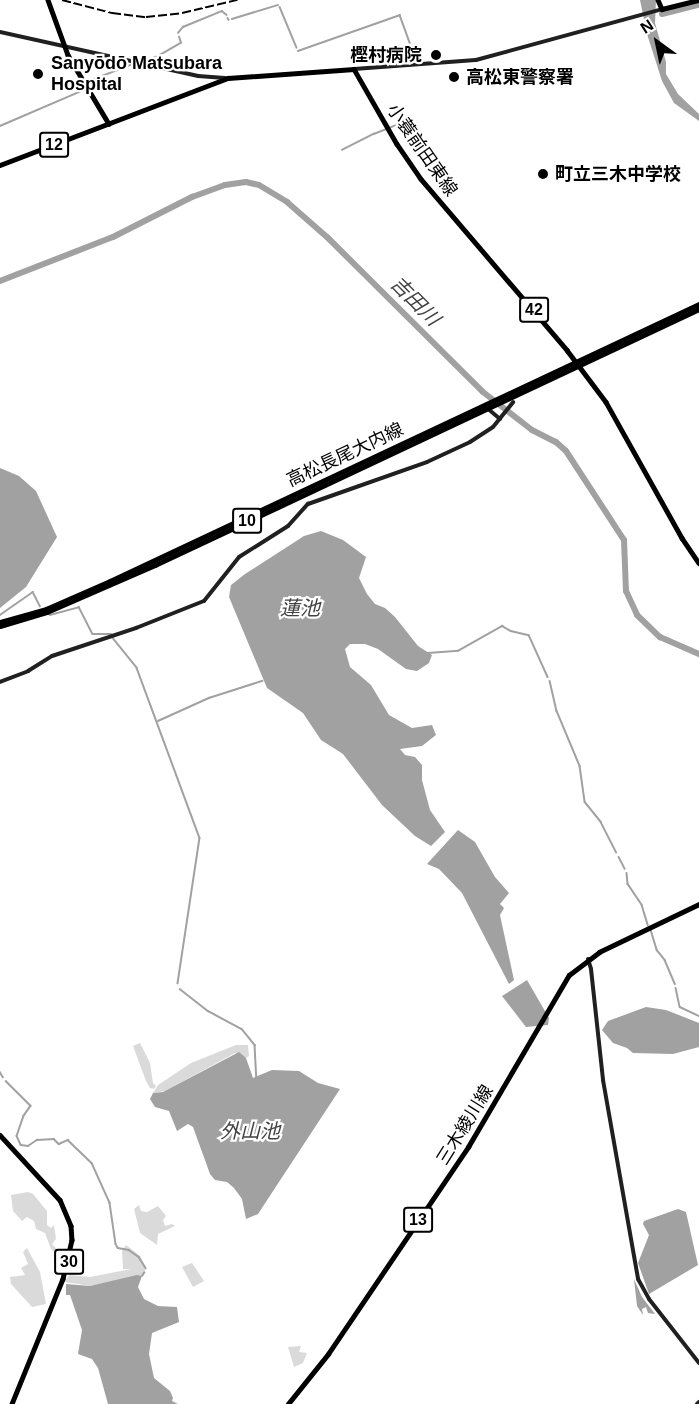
<!DOCTYPE html>
<html>
<head>
<meta charset="utf-8">
<style>
	body { margin:0 }
	#map { position:relative; width:699px; height:1404px; overflow:hidden; background:#fff; font-family:Arial,"Noto Sans JP",sans-serif }
	div>[style] { position:absolute }
	.green>* { inset:0; background:#dadada }
	.water>* { inset:0; background:#a1a1a1 }
	.stream>* { height:1.5px; margin:-0.75px; padding:0 0.75px; transform-origin:0.75px; border-radius:0.75px; background:#a1a1a1 }
	.river>* { height:6px; margin:-3px; padding:0 3px; transform-origin:3px; border-radius:3px; background:#a1a1a1 }
	.secondary>* { height:4px; margin:-2px; padding:0 2px; transform-origin:2px; border-radius:2px; background:#202020 }
	.primary>* { height:4.5px; margin:-2.25px; padding:0 2.25px; transform-origin:2.25px; border-radius:2.25px; background:#000 }
	.rail>* { height:1.5px; margin-top:-0.75px; transform-origin:0; background:repeating-linear-gradient(90deg,#000 0 9px,transparent 0 12px) }
	.dots>* { width:16px; height:16px; translate:-50% -50%; box-sizing:border-box; border:3px solid #fff; border-radius:50% }
	span { translate:-50% -50%; white-space:nowrap; text-align:center; line-height:1.15; -webkit-text-stroke:4.5px #fff; paint-order:stroke }
	.shield-label span { padding:2px 4px; background:#fff; border:2px solid; border-radius:4px; -webkit-text-stroke-width:0 }
	.shield-label { font-size:16px; color:#000; font-weight:700 }
	.poi-label { font-size:18px; color:#000; font-weight:700 }
	.right { translate:-100% -50%; text-align:right }
	.left { translate:0 -50%; text-align:left }
	.street-label { font-size:18px; color:#000 }
	.water-label { font-size:20px; color:#424242; font-style:italic }
	.north { position:absolute; left:627px; top:12px; width:60px; height:60px; -webkit-text-stroke:4px #fff; paint-order:stroke; rotate:327deg; font-size:16px; font-weight:700; line-height:24px; text-align:center; color:#000 }
	.north::after { content:''; display:block; margin:auto; width:21px; height:27px; background:#000; clip-path:polygon(50% 0,100% 100%,50% 72%,0 100%) }
</style>
</head>
<body>
<div id="map">
	<div class="green">
		<div style="clip-path:polygon(140px 1043px,150px 1063px,153px 1083px,156px 1086px,154px 1089px,150px 1088px,146px 1081px,133px 1046px)"></div>
		<div style="clip-path:polygon(236px 1045px,248px 1045px,249px 1056px,246px 1058px,235px 1053px,165px 1091px,153px 1093px,158px 1085px,191px 1063px)"></div>
		<div style="clip-path:polygon(28px 1192px,33px 1194px,47px 1211px,47px 1225px,51px 1228px,54px 1225px,56px 1239px,52px 1244px,61px 1254px,62px 1258px,51px 1249px,45px 1233px,36px 1229px,34px 1221px,27px 1217px,22px 1221px,13px 1211px,11px 1195px)"></div>
		<div style="clip-path:polygon(139px 1205px,141px 1211px,147px 1212px,158px 1206px,166px 1216px,163px 1220px,165px 1226px,172px 1224px,175px 1226px,158px 1234px,157px 1245px,140px 1233px,134px 1209px)"></div>
		<div style="clip-path:polygon(126px 1245px,140px 1256px,146px 1269px,142px 1276px,90px 1286px,65px 1282px,69px 1275px,90px 1277px,131px 1269px,123px 1269px,122px 1251px)"></div>
		<div style="clip-path:polygon(27px 1248px,40px 1272px,46px 1304px,32px 1307px,11px 1284px,10px 1277px,25px 1275px,21px 1268px,28px 1264px,23px 1252px)"></div>
		<div style="clip-path:polygon(192px 1263px,204px 1281px,193px 1287px,182px 1267px)"></div>
		<div style="clip-path:polygon(301px 1346px,299px 1352px,307px 1353px,303px 1363px,294px 1367px,288px 1347px)"></div>
	</div>
	<div class="water">
		<div style="clip-path:polygon(640px 0,656px 0,655px 23px,666px 62px,666px 74px,678px 94px,699px 114px,699px 121px,674px 103px,662px 81px,647px 34px)"></div>
		<div style="clip-path:polygon(0 468px,19px 476px,36px 491px,57px 537px,26px 587px,0 608px)"></div>
		<div style="clip-path:polygon(321px 531px,343px 540px,366px 557px,359px 578px,367px 594px,375px 604px,385px 608px,395px 617px,418px 646px,432px 655px,429px 663px,417px 671px,406px 669px,378px 649px,365px 644px,350px 644px,345px 649px,350px 667px,371px 685px,389px 715px,412px 728px,432px 725px,436px 735px,422px 746px,400px 749px,405px 755px,415px 757px,422px 765px,422px 780px,430px 810px,445px 832px,431px 846px,415px 836px,382px 805px,343px 754px,321px 740px,303px 713px,267px 688px,229px 597px,231px 585px,245px 574px,304px 536px)"></div>
		<div style="clip-path:polygon(458px 830px,475px 842px,495px 877px,509px 893px,500px 904px,504px 908px,500px 915px,514px 980px,509px 984px,462px 893px,439px 869px,427px 864px)"></div>
		<div style="clip-path:polygon(527px 980px,549px 1018px,548px 1025px,526px 1027px,502px 996px)"></div>
		<div style="clip-path:polygon(646px 1007px,666px 1010px,699px 1023px,699px 1047px,673px 1054px,633px 1053px,627px 1048px,613px 1043px,602px 1030px,608px 1021px)"></div>
		<div style="clip-path:polygon(239px 1052px,246px 1058px,253px 1078px,272px 1070px,299px 1071px,318px 1083px,340px 1089px,258px 1214px,246px 1219px,242px 1199px,234px 1188px,227px 1182px,215px 1180px,210px 1174px,193px 1127px,188px 1124px,177px 1131px,169px 1111px,155px 1107px,150px 1099px,153px 1093px,163px 1092px)"></div>
		<div style="clip-path:polygon(678px 1209px,686px 1212px,698px 1265px,649px 1294px,638px 1263px,649px 1235px,643px 1224px,644px 1221px)"></div>
		<div style="clip-path:polygon(137px 1275px,142px 1276px,138px 1287px,144px 1299px,158px 1306px,177px 1307px,179px 1322px,152px 1333px,149px 1354px,154px 1378px,170px 1391px,173px 1398px,172px 1401px,178px 1404px,108px 1404px,98px 1368px,92px 1359px,78px 1354px,82px 1330px,70px 1295px,66px 1295px,66px 1284px,90px 1286px)"></div>
		<div style="clip-path:polygon(634px 1279px,642px 1297px,655px 1314px,648px 1313px,646px 1307px,642px 1309px,643px 1315px,637px 1306px)"></div>
	</div>
	<div class="stream">
		<div style="left:280px;top:7px;width:44px;rotate:67.5deg"></div>
		<div style="left:228px;top:18px;width:2px;rotate:63deg"></div>
		<div style="left:232px;top:19px;width:48px;rotate:-16.9deg"></div>
		<div style="left:178px;top:33px;width:8px;rotate:-50deg"></div>
		<div style="left:183px;top:27px;width:42px;rotate:-22.3deg"></div>
		<div style="left:222px;top:11px;width:6px;rotate:39deg"></div>
		<div style="left:298px;top:51px;width:108px;rotate:-19.4deg"></div>
		<div style="left:400px;top:15px;width:50px;rotate:70.1deg"></div>
		<div style="left:160px;top:55px;width:24px;rotate:-30deg"></div>
		<div style="left:181px;top:43px;width:6px;rotate:-108deg"></div>
		<div style="left:136px;top:60px;width:8px;rotate:14deg"></div>
		<div style="left:144px;top:62px;width:13px;rotate:-23deg"></div>
		<div style="left:89px;top:81px;width:47px;rotate:-21.1deg"></div>
		<div style="left:0;top:126px;width:91px;rotate:-23.2deg"></div>
		<div style="left:342px;top:150px;width:36px;rotate:-27deg"></div>
		<div style="left:374px;top:134px;width:32px;rotate:-22deg"></div>
		<div style="left:0;top:615px;width:40px;rotate:-34.9deg"></div>
		<div style="left:33px;top:592px;width:16px;rotate:63deg"></div>
		<div style="left:50px;top:615px;width:30px;rotate:-15deg"></div>
		<div style="left:79px;top:607px;width:30px;rotate:63deg"></div>
		<div style="left:93px;top:634px;width:18px"></div>
		<div style="left:113px;top:638px;width:38px;rotate:51deg"></div>
		<div style="left:137px;top:668px;width:181px;rotate:69.7deg"></div>
		<div style="left:200px;top:838px;width:147px;rotate:98.6deg"></div>
		<div style="left:428px;top:653px;width:30px;rotate:-4deg"></div>
		<div style="left:458px;top:651px;width:51px;rotate:-29.6deg"></div>
		<div style="left:502px;top:626px;width:10px;rotate:29deg"></div>
		<div style="left:511px;top:631px;width:18px;rotate:13deg"></div>
		<div style="left:529px;top:635px;width:46px;rotate:65.7deg"></div>
		<div style="left:550px;top:681px;width:31px;rotate:77deg"></div>
		<div style="left:557px;top:711px;width:60px;rotate:67.3deg"></div>
		<div style="left:580px;top:766px;width:36px;rotate:82deg"></div>
		<div style="left:585px;top:802px;width:26px;rotate:51deg"></div>
		<div style="left:601px;top:822px;width:34px;rotate:63deg"></div>
		<div style="left:158px;top:721px;width:56px;rotate:-24.3deg"></div>
		<div style="left:209px;top:698px;width:56px;rotate:-17.8deg"></div>
		<div style="left:619px;top:857px;width:13px;rotate:63deg"></div>
		<div style="left:627px;top:873px;width:11px;rotate:85deg"></div>
		<div style="left:628px;top:884px;width:25px;rotate:56deg"></div>
		<div style="left:642px;top:905px;width:21px;rotate:73deg"></div>
		<div style="left:651px;top:930px;width:21px;rotate:73deg"></div>
		<div style="left:657px;top:950px;width:13px;rotate:51deg"></div>
		<div style="left:665px;top:960px;width:26px;rotate:67deg"></div>
		<div style="left:676px;top:988px;width:19px;rotate:78deg"></div>
		<div style="left:680px;top:1007px;width:21px;rotate:25deg"></div>
		<div style="left:180px;top:989px;width:36px;rotate:38deg"></div>
		<div style="left:208px;top:1011px;width:38px;rotate:28deg"></div>
		<div style="left:242px;top:1029px;width:21px;rotate:51deg"></div>
		<div style="left:255px;top:1045px;width:33px;rotate:87deg"></div>
		<div style="left:0;top:1072px;width:6px;rotate:59deg"></div>
		<div style="left:6px;top:1081px;width:35px;rotate:45deg"></div>
		<div style="left:31px;top:1106px;width:12px;rotate:125deg"></div>
		<div style="left:24px;top:1116px;width:21px;rotate:109deg"></div>
		<div style="left:17px;top:1136px;width:10px;rotate:66deg"></div>
		<div style="left:21px;top:1145px;width:7px;rotate:8deg"></div>
		<div style="left:28px;top:1146px;width:11px;rotate:-34deg"></div>
		<div style="left:37px;top:1140px;width:17px;rotate:-3deg"></div>
		<div style="left:54px;top:1139px;width:7px;rotate:45deg"></div>
		<div style="left:59px;top:1144px;width:10px;rotate:-24deg"></div>
		<div style="left:68px;top:1140px;width:33px;rotate:44deg"></div>
		<div style="left:92px;top:1163px;width:44px;rotate:65.8deg"></div>
		<div style="left:110px;top:1203px;width:41px;rotate:81.7deg"></div>
		<div style="left:116px;top:1244px;width:4px;rotate:63deg"></div>
		<div style="left:118px;top:1248px;width:11px;rotate:10deg"></div>
		<div style="left:129px;top:1250px;width:12px;rotate:35deg"></div>
		<div style="left:139px;top:1257px;width:13px;rotate:58deg"></div>
		<div style="left:142px;top:1276px;width:4px;rotate:-56deg"></div>
	</div>
	<div class="river">
		<div style="left:662px;top:14px;width:38px;rotate:-14deg"></div>
		<div style="left:0;top:281px;width:121px;rotate:-21.3deg"></div>
		<div style="left:113px;top:237px;width:89px;rotate:-26.9deg"></div>
		<div style="left:192px;top:197px;width:35px;rotate:-20deg"></div>
		<div style="left:225px;top:185px;width:21px;rotate:-8deg"></div>
		<div style="left:246px;top:182px;width:13px;rotate:13deg"></div>
		<div style="left:259px;top:185px;width:33px;rotate:31deg"></div>
		<div style="left:287px;top:202px;width:53px;rotate:41.2deg"></div>
		<div style="left:327px;top:237px;width:220px;rotate:44.8deg"></div>
		<div style="left:483px;top:392px;width:62px;rotate:37.8deg"></div>
		<div style="left:532px;top:430px;width:27px;rotate:27deg"></div>
		<div style="left:556px;top:442px;width:13px;rotate:42deg"></div>
		<div style="left:566px;top:451px;width:106px;rotate:56.9deg"></div>
		<div style="left:624px;top:540px;width:51px;rotate:87.8deg"></div>
		<div style="left:626px;top:591px;width:26px;rotate:65deg"></div>
		<div style="left:637px;top:615px;width:32px;rotate:44deg"></div>
		<div style="left:660px;top:637px;width:43px;rotate:23.6deg"></div>
	</div>
	<div class="secondary">
		<div style="left:0;top:32px;width:203px;rotate:12.5deg"></div>
		<div style="left:198px;top:76px;width:27px;rotate:4deg"></div>
		<div style="left:354px;top:69px;width:122px;rotate:-4.2deg"></div>
		<div style="left:476px;top:60px;width:193px;rotate:-15.3deg"></div>
		<div style="left:487px;top:408px;width:17px;rotate:40deg"></div>
		<div style="left:0;top:682px;width:30px;rotate:-21deg"></div>
		<div style="left:28px;top:671px;width:28px;rotate:-32deg"></div>
		<div style="left:52px;top:656px;width:89px;rotate:-18.4deg"></div>
		<div style="left:136px;top:628px;width:73px;rotate:-21.7deg"></div>
		<div style="left:204px;top:601px;width:56px;rotate:-51.5deg"></div>
		<div style="left:239px;top:557px;width:58px;rotate:-32.3deg"></div>
		<div style="left:288px;top:526px;width:30px;rotate:-48deg"></div>
		<div style="left:308px;top:504px;width:126px;rotate:-19.4deg"></div>
		<div style="left:427px;top:462px;width:47px;rotate:-24.9deg"></div>
		<div style="left:470px;top:442px;width:27px;rotate:-33deg"></div>
		<div style="left:493px;top:427px;width:32px;rotate:-51deg"></div>
		<div style="left:588px;top:959px;width:10px;rotate:73deg"></div>
		<div style="left:591px;top:969px;width:112px;rotate:83.8deg"></div>
		<div style="left:603px;top:1080px;width:202px;rotate:80deg"></div>
		<div style="left:638px;top:1279px;width:23px;rotate:61deg"></div>
		<div style="left:649px;top:1299px;width:81px;rotate:52deg"></div>
		<div style="left:697px;top:1404px;width:3px;rotate:-45deg"></div>
	</div>
	<div class="primary">
		<div style="left:48px;top:0;width:59px;rotate:70deg"></div>
		<div style="left:68px;top:55px;width:80px;rotate:59.3deg"></div>
		<div style="left:658px;top:0;width:10px;rotate:66deg"></div>
		<div style="left:662px;top:9px;width:37px;rotate:-14deg"></div>
		<div style="left:0;top:165px;width:244px;rotate:-20.9deg"></div>
		<div style="left:228px;top:78px;width:126px;rotate:-4.1deg"></div>
		<div style="left:354px;top:69px;width:86px;rotate:60.2deg"></div>
		<div style="left:397px;top:144px;width:42px;rotate:55.6deg"></div>
		<div style="left:421px;top:179px;width:225px;rotate:49.5deg"></div>
		<div style="left:567px;top:350px;width:65px;rotate:53.1deg"></div>
		<div style="left:606px;top:402px;width:156px;rotate:60.8deg"></div>
		<div style="left:682px;top:538px;width:30px;rotate:56deg"></div>
		<div style="left:0;top:622px;width:48px;rotate:-15.8deg"></div>
		<div style="left:46px;top:609px;width:70px;rotate:-23.6deg"></div>
		<div style="left:110px;top:581px;width:651px;rotate:-25.19deg"></div>
		<div style="left:0;top:626px;width:49px;rotate:-16.6deg"></div>
		<div style="left:47px;top:612px;width:118px;rotate:-23.5deg"></div>
		<div style="left:155px;top:565px;width:601px;rotate:-25.2deg"></div>
		<div style="left:0;top:1135px;width:88px;rotate:47.3deg"></div>
		<div style="left:60px;top:1200px;width:28px;rotate:67deg"></div>
		<div style="left:71px;top:1226px;width:14px;rotate:86deg"></div>
		<div style="left:72px;top:1240px;width:40px;rotate:103deg"></div>
		<div style="left:63px;top:1279px;width:135px;rotate:112.2deg"></div>
		<div style="left:288px;top:1404px;width:64px;rotate:-51.3deg"></div>
		<div style="left:328px;top:1354px;width:250px;rotate:-55.9deg"></div>
		<div style="left:468px;top:1147px;width:199px;rotate:-59.6deg"></div>
		<div style="left:569px;top:975px;width:38px;rotate:-37deg"></div>
		<div style="left:599px;top:952px;width:111px;rotate:-25.6deg"></div>
	</div>
	<div class="rail">
		<div style="left:62px;top:0;width:52px;rotate:14.6deg"></div>
		<div style="left:112px;top:13px;width:34px;rotate:7deg"></div>
		<div style="left:146px;top:17px;width:36px;rotate:-6deg"></div>
		<div style="left:182px;top:13px;width:57px;rotate:-13.3deg"></div>
	</div>
	<div class="dots">
		<div style="left:436px;top:55px;background:#000"></div>
		<div style="left:38px;top:74px;background:#000"></div>
		<div style="left:454px;top:77px;background:#000"></div>
		<div style="left:543px;top:174px;background:#000"></div>
	</div>
	<div class="shield-label">
		<span style="left:54px;top:145px">12</span>
		<span style="left:534px;top:310px">42</span>
		<span style="left:247px;top:521px">10</span>
		<span style="left:418px;top:1220px">13</span>
		<span style="left:69px;top:1262px">30</span>
	</div>
	<div class="poi-label">
		<span class="right" style="left:422px;top:55px">樫村病院</span>
		<span class="left" style="left:51px;top:74px">Sanyōdō Matsubara<br>Hospital</span>
		<span class="left" style="left:466px;top:77px">高松東警察署</span>
		<span class="left" style="left:555px;top:174px">町立三木中学校</span>
	</div>
	<div class="street-label">
		<span style="left:422px;top:150px;rotate:55deg">小蓑前田東線</span>
		<span style="left:345px;top:455px;rotate:-25deg">高松長尾大内線</span>
		<span style="left:465px;top:1125px;rotate:-58deg">三木綾川線</span>
	</div>
	<div class="water-label">
		<span style="left:415px;top:301px;rotate:45deg">吉田川</span>
		<span style="left:300px;top:608px">蓮池</span>
		<span style="left:250px;top:1131px">外山池</span>
	</div>
	<div class="north">N</div>
</div>
</body>
</html>
